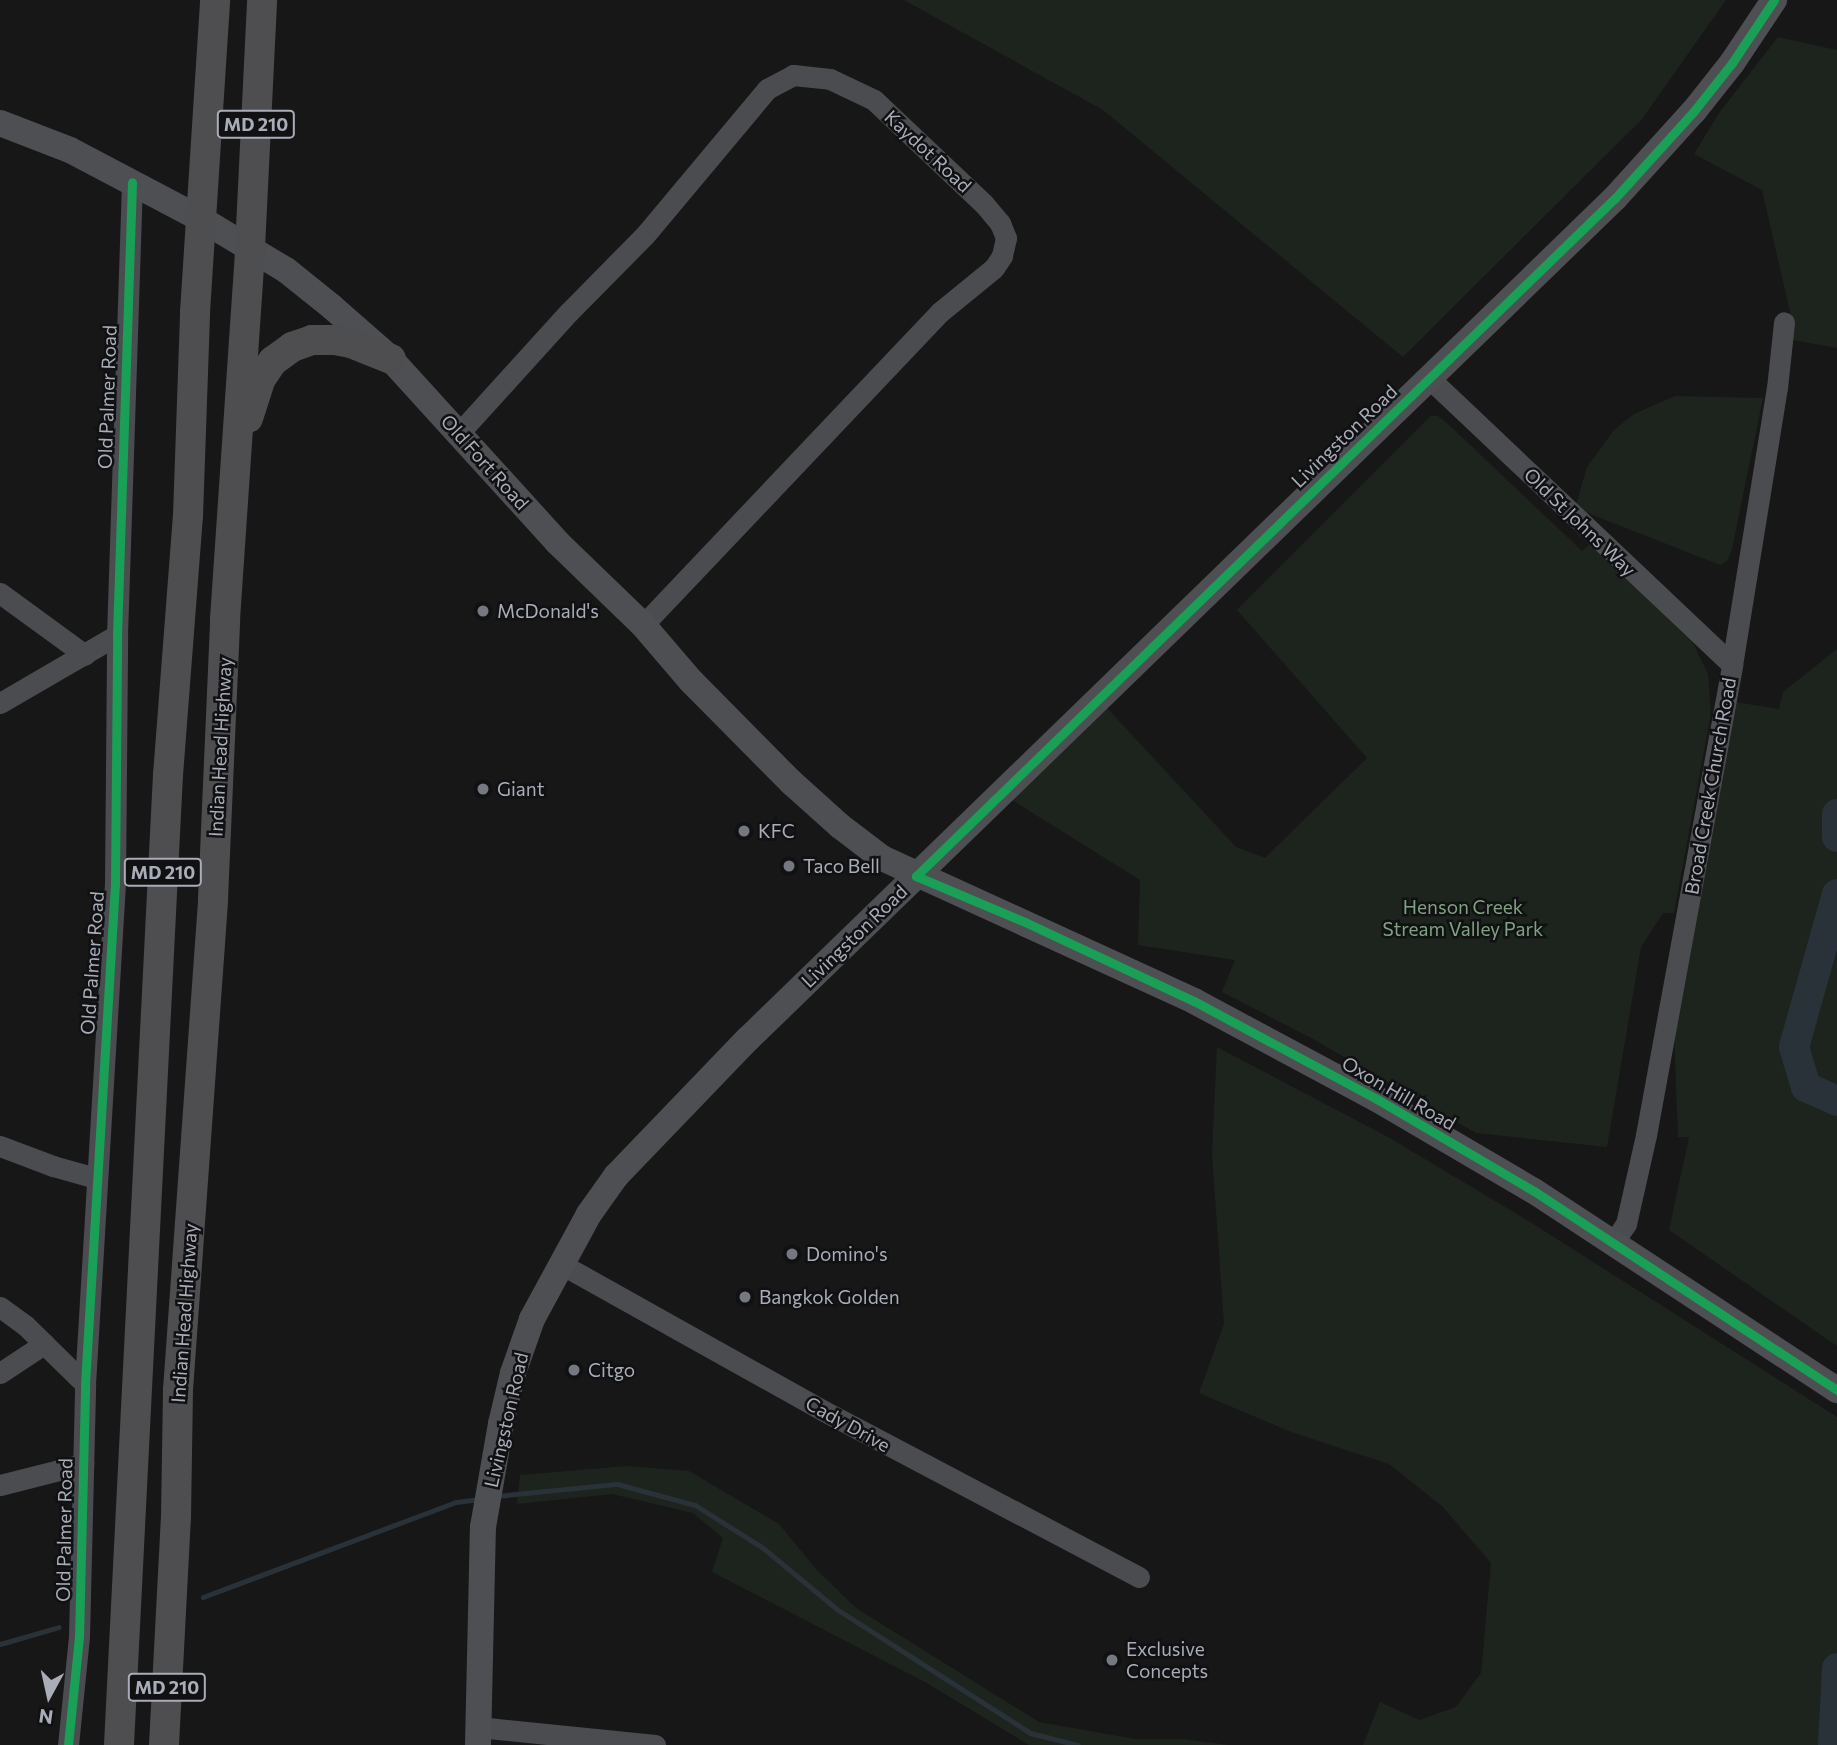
<!DOCTYPE html>
<html>
<head>
<meta charset="utf-8">
<style>
	body { margin:0 }
	#map { position:relative; width:1837px; height:1745px; overflow:hidden; background:#171717; font-family:Commissioner,sans-serif }
	div>[style] { position:absolute }
	.green>* { inset:0; background:#1d241e }
	.stream>* { height:5px; margin:-2.5px; padding:0 2.5px; transform-origin:2.5px; border-radius:2.5px; background:#2a3239 }
	.river>* { height:30px; margin:-15px; padding:0 15px; transform-origin:15px; border-radius:15px; background:#2a3239 }
	.minor>* { height:21px; margin:-10.5px; padding:0 10.5px; transform-origin:10.5px; border-radius:10.5px; background:#4b4c50 }
	.major>* { height:26px; margin:-13px; padding:0 13px; transform-origin:13px; border-radius:13px; background:#4d4f52 }
	.highway>* { height:30px; margin:-15px; padding:0 15px; transform-origin:15px; border-radius:15px; background:#4e4e51 }
	.cycleway>* { height:9px; margin:-4.5px; padding:0 4.5px; transform-origin:4.5px; border-radius:4.5px; background:#1a9f57 }
	.dots>* { width:19px; height:19px; translate:-50% -50%; box-sizing:border-box; border:4px solid #111113; border-radius:50% }
	span { translate:-50% -50%; white-space:nowrap; text-align:center; line-height:1.15; -webkit-text-stroke:5px #111113; paint-order:stroke }
	.shield-label span { padding:2px 5px; background:#111113; border:2px solid; border-radius:5px; -webkit-text-stroke-width:0 }
	.shield-label { font-size:18px; color:#a8adb8; font-weight:700 }
	.street-label { font-size:19px; color:#a8adb8 }
	.poi-label { font-size:19px; color:#a8adb8 }
	.left { translate:0 -50%; text-align:left }
	.park-label { font-size:19px; color:#7fa381 }
	.north { position:absolute; left:14px; top:1661px; width:70px; height:70px; -webkit-text-stroke:5px #111113; paint-order:stroke; rotate:188deg; font-size:19px; font-weight:700; line-height:28px; text-align:center; color:#a8adb8 }
	.north::after { content:''; display:block; margin:auto; width:24px; height:32px; background:#a8adb8; clip-path:polygon(50% 0,100% 100%,50% 72%,0 100%) }
</style>
</head>
<body>
<div id="map">
	<div class="green">
		<div style="clip-path:polygon(904px 0,1726px 0,1642px 119px,1403px 357px,1103px 110px)"></div>
		<div style="clip-path:polygon(1778px 37px,1837px 50px,1837px 348px,1793px 340px,1791px 316px,1762px 190px,1694px 154px,1719px 113px)"></div>
		<div style="clip-path:polygon(1675px 396px,1763px 398px,1732px 549px,1727px 561px,1720px 565px,1575px 508px,1587px 467px,1614px 430px,1634px 414px)"></div>
		<div style="clip-path:polygon(1431px 416px,1438px 416px,1448px 424px,1582px 551px,1590px 544px,1613px 565px,1693px 643px,1708px 674px,1711px 713px,1674px 913px,1663px 913px,1641px 947px,1607px 1147px,1476px 1133px,1313px 1039px,1222px 992px,1235px 960px,1138px 945px,1140px 880px,1009px 798px,1106px 707px,1236px 847px,1265px 858px,1367px 758px,1237px 610px)"></div>
		<div style="clip-path:polygon(1837px 649px,1837px 1346px,1669px 1230px,1689px 1137px,1678px 1137px,1674px 1031px,1729px 701px,1779px 709px,1783px 692px)"></div>
		<div style="clip-path:polygon(1217px 1047px,1388px 1137px,1527px 1220px,1837px 1417px,1837px 1745px,1363px 1745px,1380px 1702px,1419px 1720px,1456px 1707px,1481px 1673px,1491px 1563px,1443px 1507px,1389px 1464px,1291px 1432px,1199px 1393px,1224px 1324px,1212px 1154px)"></div>
		<div style="clip-path:polygon(627px 1466px,689px 1471px,779px 1524px,816px 1569px,856px 1608px,1039px 1722px,1135px 1739px,1183px 1739px,1229px 1745px,1029px 1745px,925px 1682px,712px 1572px,723px 1538px,693px 1513px,612px 1494px,517px 1504px,520px 1475px)"></div>
	</div>
	<div class="stream">
		<div style="left:496px;top:1496px;width:122px;rotate:-5.7deg"></div>
		<div style="left:617px;top:1484px;width:81px;rotate:15.1deg"></div>
		<div style="left:695px;top:1505px;width:80px;rotate:32.3deg"></div>
		<div style="left:763px;top:1548px;width:97px;rotate:39.6deg"></div>
		<div style="left:838px;top:1610px;width:228px;rotate:32.6deg"></div>
		<div style="left:1030px;top:1733px;width:49px;rotate:14deg"></div>
		<div style="left:203px;top:1597px;width:270px;rotate:-20.6deg"></div>
		<div style="left:456px;top:1502px;width:24px;rotate:-7deg"></div>
		<div style="left:0;top:1644px;width:61px;rotate:-16.1deg"></div>
	</div>
	<div class="river">
		<div style="left:1837px;top:814px;width:23px;rotate:90deg"></div>
		<div style="left:1837px;top:894px;width:159px;rotate:105.7deg"></div>
		<div style="left:1794px;top:1047px;width:42px;rotate:73.3deg"></div>
		<div style="left:1806px;top:1087px;width:34px;rotate:24deg"></div>
		<div style="left:1833px;top:1745px;width:77px;rotate:-87deg"></div>
	</div>
	<div class="minor">
		<div style="left:1429px;top:378px;width:417px;rotate:43.4deg"></div>
		<div style="left:460px;top:432px;width:162px;rotate:-47.8deg"></div>
		<div style="left:569px;top:312px;width:108px;rotate:-45.4deg"></div>
		<div style="left:645px;top:235px;width:190px;rotate:-50.1deg"></div>
		<div style="left:767px;top:89px;width:30px;rotate:-28deg"></div>
		<div style="left:793px;top:75px;width:37px;rotate:6deg"></div>
		<div style="left:830px;top:79px;width:49px;rotate:25.5deg"></div>
		<div style="left:874px;top:100px;width:151px;rotate:43.4deg"></div>
		<div style="left:984px;top:204px;width:25px;rotate:50deg"></div>
		<div style="left:1000px;top:223px;width:16px;rotate:68deg"></div>
		<div style="left:1006px;top:238px;width:18px;rotate:103deg"></div>
		<div style="left:1002px;top:256px;width:14px;rotate:124deg"></div>
		<div style="left:994px;top:268px;width:70px;rotate:140.8deg"></div>
		<div style="left:940px;top:312px;width:431px;rotate:133.5deg"></div>
		<div style="left:0;top:593px;width:105px;rotate:36.1deg"></div>
		<div style="left:0;top:703px;width:135px;rotate:-30.2deg"></div>
		<div style="left:0;top:1146px;width:57px;rotate:20.7deg"></div>
		<div style="left:53px;top:1166px;width:45px;rotate:15.6deg"></div>
		<div style="left:1613px;top:1243px;width:23px;rotate:-56deg"></div>
		<div style="left:1626px;top:1224px;width:91px;rotate:-77.3deg"></div>
		<div style="left:1646px;top:1135px;width:478px;rotate:-79.6deg"></div>
		<div style="left:1732px;top:665px;width:281px;rotate:-80.8deg"></div>
		<div style="left:1777px;top:388px;width:66px;rotate:-83.9deg"></div>
		<div style="left:561px;top:1264px;width:301px;rotate:29.2deg"></div>
		<div style="left:824px;top:1411px;width:356px;rotate:27.8deg"></div>
		<div style="left:0;top:1307px;width:31px;rotate:36deg"></div>
		<div style="left:25px;top:1325px;width:84px;rotate:44.5deg"></div>
		<div style="left:0;top:1373px;width:53px;rotate:-33.4deg"></div>
		<div style="left:0;top:1485px;width:86px;rotate:-14.2deg"></div>
		<div style="left:478px;top:1727px;width:178px;rotate:5.8deg"></div>
		<div style="left:68px;top:1745px;width:109px;rotate:-84.2deg"></div>
		<div style="left:79px;top:1637px;width:253px;rotate:-88.6deg"></div>
		<div style="left:85px;top:1384px;width:501px;rotate:-86.57deg"></div>
		<div style="left:115px;top:884px;width:249px;rotate:-89.5deg"></div>
		<div style="left:117px;top:635px;width:453px;rotate:-88.1deg"></div>
	</div>
	<div class="major">
		<div style="left:0;top:123px;width:75px;rotate:21.1deg"></div>
		<div style="left:70px;top:150px;width:148px;rotate:27.8deg"></div>
		<div style="left:201px;top:219px;width:99px;rotate:31deg"></div>
		<div style="left:286px;top:270px;width:59px;rotate:38.8deg"></div>
		<div style="left:332px;top:307px;width:74px;rotate:41.2deg"></div>
		<div style="left:388px;top:356px;width:251px;rotate:47.7deg"></div>
		<div style="left:557px;top:542px;width:120px;rotate:44deg"></div>
		<div style="left:643px;top:625px;width:74px;rotate:49.4deg"></div>
		<div style="left:691px;top:681px;width:142px;rotate:45.3deg"></div>
		<div style="left:791px;top:782px;width:66px;rotate:41.9deg"></div>
		<div style="left:840px;top:826px;width:53px;rotate:37.3deg"></div>
		<div style="left:882px;top:858px;width:343px;rotate:24.6deg"></div>
		<div style="left:1194px;top:1001px;width:208px;rotate:28.2deg"></div>
		<div style="left:1377px;top:1099px;width:182px;rotate:30.4deg"></div>
		<div style="left:1534px;top:1191px;width:363px;rotate:33.3deg"></div>
		<div style="left:478px;top:1745px;width:218px;rotate:-88.7deg"></div>
		<div style="left:483px;top:1527px;width:105px;rotate:-80.1deg"></div>
		<div style="left:501px;top:1424px;width:52px;rotate:-76.8deg"></div>
		<div style="left:513px;top:1373px;width:57px;rotate:-70.6deg"></div>
		<div style="left:532px;top:1319px;width:119px;rotate:-61.5deg"></div>
		<div style="left:589px;top:1214px;width:47px;rotate:-54.6deg"></div>
		<div style="left:616px;top:1176px;width:190px;rotate:-46.1deg"></div>
		<div style="left:748px;top:1039px;width:1208px;rotate:-44.13deg"></div>
		<div style="left:1615px;top:198px;width:118px;rotate:-47.8deg"></div>
		<div style="left:1694px;top:111px;width:61px;rotate:-51.6deg"></div>
		<div style="left:1732px;top:63px;width:76px;rotate:-56.3deg"></div>
	</div>
	<div class="highway">
		<div style="left:248px;top:418px;width:40px;rotate:-72deg"></div>
		<div style="left:260px;top:380px;width:23px;rotate:-56deg"></div>
		<div style="left:273px;top:361px;width:24px;rotate:-36deg"></div>
		<div style="left:292px;top:347px;width:21px;rotate:-19deg"></div>
		<div style="left:312px;top:340px;width:23px"></div>
		<div style="left:335px;top:340px;width:16px;rotate:11deg"></div>
		<div style="left:351px;top:343px;width:43px;rotate:21.8deg"></div>
		<div style="left:119px;top:1745px;width:971px;rotate:-87.11deg"></div>
		<div style="left:168px;top:775px;width:260px;rotate:-85.6deg"></div>
		<div style="left:188px;top:516px;width:204px;rotate:-88deg"></div>
		<div style="left:195px;top:312px;width:313px;rotate:-86.3deg"></div>
		<div style="left:164px;top:1745px;width:228px;rotate:-87deg"></div>
		<div style="left:176px;top:1517px;width:127px;rotate:-89.1deg"></div>
		<div style="left:178px;top:1390px;width:492px;rotate:-85.9deg"></div>
		<div style="left:213px;top:899px;width:280px;rotate:-87.5deg"></div>
		<div style="left:225px;top:619px;width:372px;rotate:-86.1deg"></div>
		<div style="left:250px;top:248px;width:248px;rotate:-87.2deg"></div>
	</div>
	<div class="cycleway">
		<div style="left:1774px;top:0;width:76px;rotate:123.7deg"></div>
		<div style="left:1732px;top:63px;width:61px;rotate:128.4deg"></div>
		<div style="left:1694px;top:111px;width:118px;rotate:132.2deg"></div>
		<div style="left:1615px;top:198px;width:974px;rotate:135.87deg"></div>
		<div style="left:916px;top:876px;width:118px;rotate:22.9deg"></div>
		<div style="left:1025px;top:922px;width:187px;rotate:25.1deg"></div>
		<div style="left:1194px;top:1001px;width:208px;rotate:28.2deg"></div>
		<div style="left:1377px;top:1099px;width:182px;rotate:30.4deg"></div>
		<div style="left:1534px;top:1191px;width:363px;rotate:33.3deg"></div>
		<div style="left:68px;top:1745px;width:109px;rotate:-84.2deg"></div>
		<div style="left:79px;top:1637px;width:253px;rotate:-88.6deg"></div>
		<div style="left:85px;top:1384px;width:501px;rotate:-86.57deg"></div>
		<div style="left:115px;top:884px;width:249px;rotate:-89.5deg"></div>
		<div style="left:117px;top:635px;width:453px;rotate:-88.1deg"></div>
	</div>
	<div class="dots">
		<div style="left:483px;top:611px;background:#757880"></div>
		<div style="left:483px;top:789px;background:#757880"></div>
		<div style="left:744px;top:831px;background:#757880"></div>
		<div style="left:789px;top:866px;background:#757880"></div>
		<div style="left:792px;top:1254px;background:#757880"></div>
		<div style="left:745px;top:1297px;background:#757880"></div>
		<div style="left:574px;top:1370px;background:#757880"></div>
		<div style="left:1112px;top:1660px;background:#757880"></div>
	</div>
	<div class="shield-label">
		<span style="left:256px;top:124px">MD 210</span>
		<span style="left:163px;top:872px">MD 210</span>
		<span style="left:167px;top:1687px">MD 210</span>
	</div>
	<div class="street-label">
		<span style="left:928px;top:151px;rotate:43deg">Kaydot Road</span>
		<span style="left:107px;top:397px;rotate:-88deg">Old Palmer Road</span>
		<span style="left:1344px;top:436px;rotate:-44deg">Livingston Road</span>
		<span style="left:485px;top:462px;rotate:48deg">Old Fort Road</span>
		<span style="left:1580px;top:522px;rotate:44deg">Old St Johns Way</span>
		<span style="left:220px;top:747px;rotate:-87deg">Indian Head Highway</span>
		<span style="left:1710px;top:786px;rotate:-80deg">Broad Creek Church Road</span>
		<span style="left:854px;top:936px;rotate:-44deg">Livingston Road</span>
		<span style="left:92px;top:963px;rotate:-86deg">Old Palmer Road</span>
		<span style="left:1399px;top:1093px;rotate:30deg">Oxon Hill Road</span>
		<span style="left:184px;top:1313px;rotate:-86deg">Indian Head Highway</span>
		<span style="left:506px;top:1420px;rotate:-77deg">Livingston Road</span>
		<span style="left:848px;top:1424px;rotate:29deg">Cady Drive</span>
		<span style="left:64px;top:1530px;rotate:-89deg">Old Palmer Road</span>
	</div>
	<div class="poi-label">
		<span class="left" style="left:497px;top:611px">McDonald's</span>
		<span class="left" style="left:497px;top:789px">Giant</span>
		<span class="left" style="left:758px;top:831px">KFC</span>
		<span class="left" style="left:803px;top:866px">Taco Bell</span>
		<span class="left" style="left:806px;top:1254px">Domino's</span>
		<span class="left" style="left:759px;top:1297px">Bangkok Golden</span>
		<span class="left" style="left:588px;top:1370px">Citgo</span>
		<span class="left" style="left:1126px;top:1660px">Exclusive<br>Concepts</span>
	</div>
	<div class="park-label">
		<span style="left:1463px;top:918px">Henson Creek<br>Stream Valley Park</span>
	</div>
	<div class="north">N</div>
</div>
</body>
</html>
